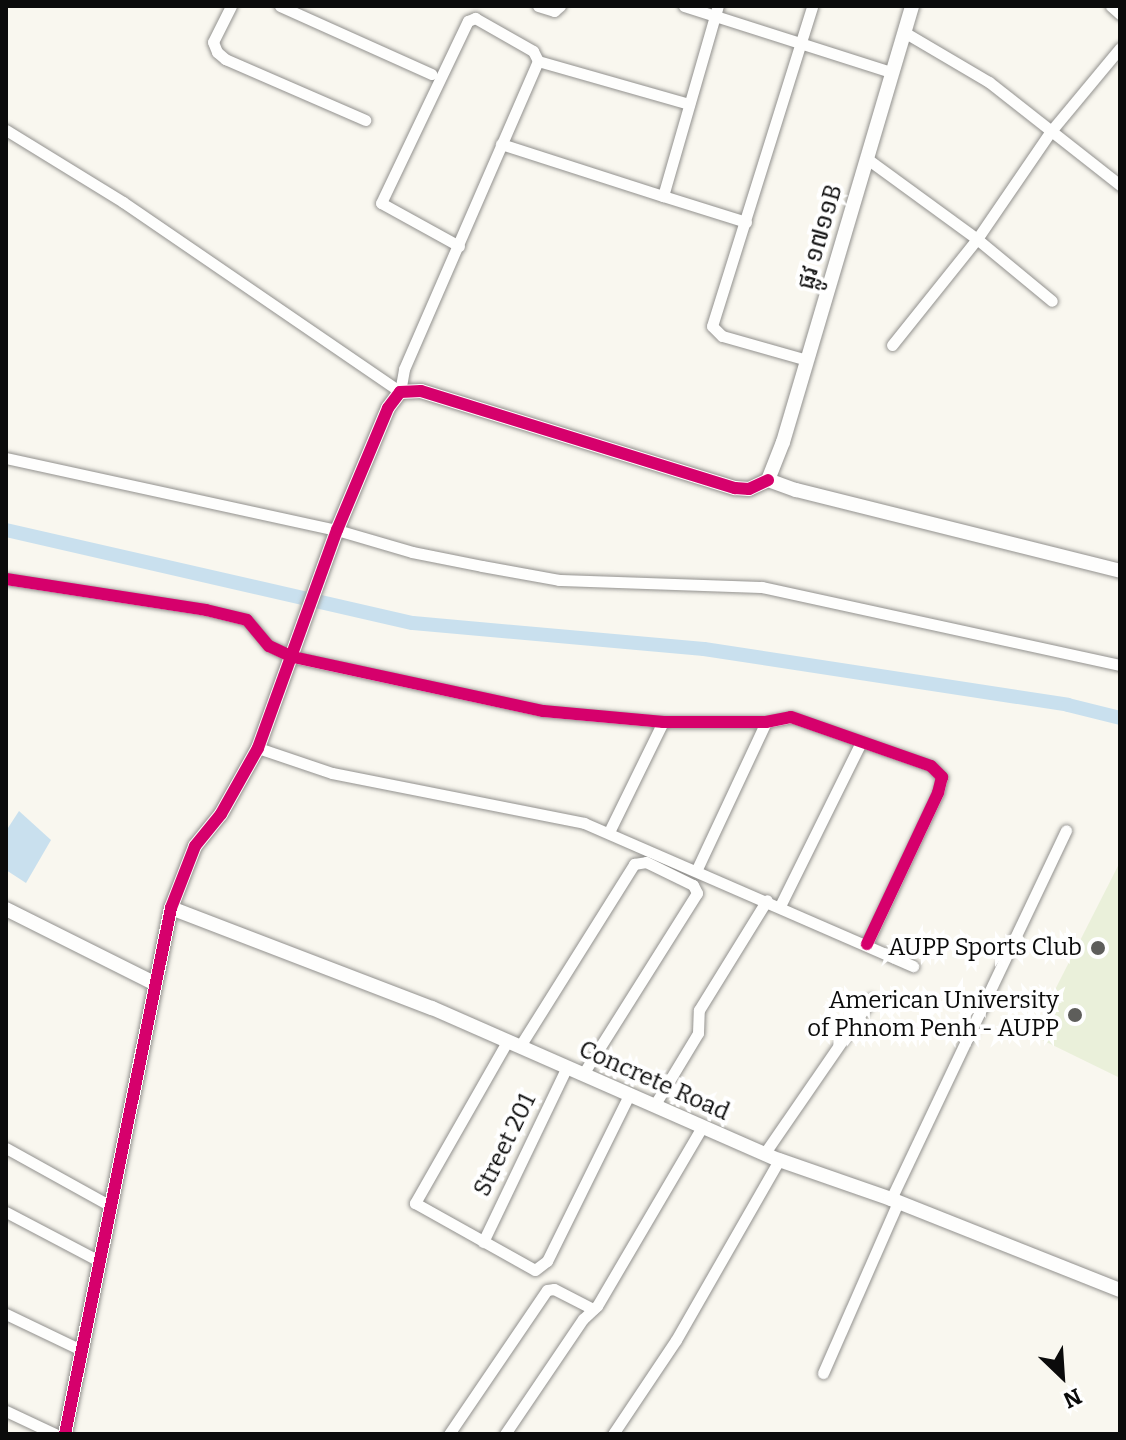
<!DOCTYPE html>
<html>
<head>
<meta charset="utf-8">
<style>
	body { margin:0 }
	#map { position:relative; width:1126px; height:1440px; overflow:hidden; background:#f9f7ef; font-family:Bitter,"Noto Sans Khmer",serif }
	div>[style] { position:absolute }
	.pitch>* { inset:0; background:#eaf0da }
	.water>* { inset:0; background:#c9e0ee }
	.canal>* { height:14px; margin:-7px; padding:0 7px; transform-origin:7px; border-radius:7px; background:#c9e0ee }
	.roads { filter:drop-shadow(0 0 2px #92918e) drop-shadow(0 0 2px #92918e) }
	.minor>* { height:11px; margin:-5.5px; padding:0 5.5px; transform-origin:5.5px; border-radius:5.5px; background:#fefefd }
	.tertiary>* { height:14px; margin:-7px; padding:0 7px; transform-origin:7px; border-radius:7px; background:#fefefd }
	.cycleway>* { height:12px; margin:-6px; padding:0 6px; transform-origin:6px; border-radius:6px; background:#d6006c }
	.dots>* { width:22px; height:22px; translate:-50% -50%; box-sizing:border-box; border:4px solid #fff; border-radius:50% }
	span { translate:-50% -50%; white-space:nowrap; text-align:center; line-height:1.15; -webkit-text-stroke:8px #fff; paint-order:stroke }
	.street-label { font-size:24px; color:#0b0b0b }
	.poi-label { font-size:24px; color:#0b0b0b }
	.right { translate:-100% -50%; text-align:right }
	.frame { position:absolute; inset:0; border:8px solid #0b0b0b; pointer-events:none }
	.north { position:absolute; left:1022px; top:1336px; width:80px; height:80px; -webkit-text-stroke:6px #fff; paint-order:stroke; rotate:155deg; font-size:22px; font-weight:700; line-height:32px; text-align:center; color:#0b0b0b }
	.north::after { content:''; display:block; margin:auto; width:28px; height:36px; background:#0b0b0b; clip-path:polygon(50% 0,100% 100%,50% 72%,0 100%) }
</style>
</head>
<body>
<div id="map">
	<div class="pitch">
		<div style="clip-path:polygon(1120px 862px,1120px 1078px,1032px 1035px)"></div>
	</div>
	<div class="water">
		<div style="clip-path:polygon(19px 811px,51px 840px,26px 883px,6px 870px,6px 831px)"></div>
	</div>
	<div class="canal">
		<div style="left:6px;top:530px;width:417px;rotate:12.9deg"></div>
		<div style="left:413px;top:623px;width:292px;rotate:5.1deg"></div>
		<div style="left:704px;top:649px;width:368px;rotate:8.7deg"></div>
		<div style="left:1068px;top:705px;width:54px;rotate:14deg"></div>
	</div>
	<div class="roads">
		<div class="minor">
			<div style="left:231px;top:6px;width:40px;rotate:116.6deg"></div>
			<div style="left:213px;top:42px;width:11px;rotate:68deg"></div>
			<div style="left:217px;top:52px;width:11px;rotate:41deg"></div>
			<div style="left:225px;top:59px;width:153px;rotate:23.5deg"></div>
			<div style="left:280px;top:6px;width:166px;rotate:24.2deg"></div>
			<div style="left:538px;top:6px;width:17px;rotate:17deg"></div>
			<div style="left:554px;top:11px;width:8px;rotate:-40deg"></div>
			<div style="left:684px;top:6px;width:217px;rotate:17.7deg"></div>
			<div style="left:1111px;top:6px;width:12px;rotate:42deg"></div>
			<div style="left:904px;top:32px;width:99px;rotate:30.5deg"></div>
			<div style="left:989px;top:82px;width:167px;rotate:38.2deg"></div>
			<div style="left:6px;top:130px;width:137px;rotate:31.6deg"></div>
			<div style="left:123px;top:202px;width:336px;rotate:34.4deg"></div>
			<div style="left:400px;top:392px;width:23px;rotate:-80deg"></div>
			<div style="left:404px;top:369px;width:336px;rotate:-66.5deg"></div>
			<div style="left:501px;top:144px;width:170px;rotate:17.8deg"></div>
			<div style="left:663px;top:196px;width:198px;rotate:-73.9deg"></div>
			<div style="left:866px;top:158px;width:137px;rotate:36.1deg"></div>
			<div style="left:977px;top:239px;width:97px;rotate:39.6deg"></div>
			<div style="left:663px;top:196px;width:87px;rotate:17.4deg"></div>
			<div style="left:459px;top:246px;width:89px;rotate:-151.1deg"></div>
			<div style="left:381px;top:203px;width:202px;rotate:-64.5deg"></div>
			<div style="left:468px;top:21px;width:8px;rotate:-23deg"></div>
			<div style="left:475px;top:18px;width:67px;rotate:29.6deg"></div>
			<div style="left:533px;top:51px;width:11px;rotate:63deg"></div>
			<div style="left:538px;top:61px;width:157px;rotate:15.9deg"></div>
			<div style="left:892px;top:345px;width:136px;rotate:-51.3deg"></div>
			<div style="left:977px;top:239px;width:131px;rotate:-55.6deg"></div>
			<div style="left:1051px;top:131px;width:108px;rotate:-50.3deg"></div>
			<div style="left:807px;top:360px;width:88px;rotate:-164.2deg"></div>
			<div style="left:722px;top:336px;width:14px;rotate:-135deg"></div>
			<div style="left:712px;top:326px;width:335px;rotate:-72.6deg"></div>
			<div style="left:6px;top:458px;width:339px;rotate:12.3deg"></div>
			<div style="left:337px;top:530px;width:78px;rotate:16.3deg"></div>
			<div style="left:412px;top:552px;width:71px;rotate:11.3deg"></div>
			<div style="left:482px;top:566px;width:78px;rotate:10.3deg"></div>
			<div style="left:559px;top:580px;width:203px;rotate:2deg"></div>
			<div style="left:762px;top:587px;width:366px;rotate:12.3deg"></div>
			<div style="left:6px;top:579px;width:202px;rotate:8.8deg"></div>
			<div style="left:206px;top:610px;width:42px;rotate:13.7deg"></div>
			<div style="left:247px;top:620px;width:34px;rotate:50deg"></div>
			<div style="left:269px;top:646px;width:26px;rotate:25deg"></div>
			<div style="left:293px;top:657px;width:256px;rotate:12.2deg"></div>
			<div style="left:543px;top:711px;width:121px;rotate:5.2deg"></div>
			<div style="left:663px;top:722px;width:103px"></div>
			<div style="left:766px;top:722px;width:25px;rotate:-11deg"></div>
			<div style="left:791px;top:717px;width:148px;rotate:19.3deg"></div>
			<div style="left:931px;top:766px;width:16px;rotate:45deg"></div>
			<div style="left:942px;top:777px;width:16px;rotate:104deg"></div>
			<div style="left:938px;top:793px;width:167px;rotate:115.2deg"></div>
			<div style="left:258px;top:748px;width:78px;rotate:18.7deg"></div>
			<div style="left:332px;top:773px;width:257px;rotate:11.2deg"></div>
			<div style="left:584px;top:823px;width:359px;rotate:23.5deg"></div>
			<div style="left:609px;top:832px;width:123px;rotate:-63.9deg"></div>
			<div style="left:697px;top:869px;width:162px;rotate:-64.9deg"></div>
			<div style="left:780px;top:906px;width:183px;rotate:-63.7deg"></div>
			<div style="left:508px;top:1040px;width:188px;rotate:119.7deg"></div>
			<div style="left:415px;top:1203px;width:137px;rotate:29.2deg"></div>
			<div style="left:535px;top:1270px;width:15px;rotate:-37deg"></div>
			<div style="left:547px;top:1261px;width:185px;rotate:-63.7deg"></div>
			<div style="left:520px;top:1046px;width:215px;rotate:-57.9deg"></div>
			<div style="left:634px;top:864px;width:12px;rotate:-9deg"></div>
			<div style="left:646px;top:862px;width:52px;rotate:26.1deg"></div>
			<div style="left:693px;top:885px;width:9px;rotate:63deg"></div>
			<div style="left:697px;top:893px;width:214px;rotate:122.2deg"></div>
			<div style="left:654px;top:1106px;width:85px;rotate:-58.9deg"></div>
			<div style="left:698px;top:1033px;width:23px;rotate:-88deg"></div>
			<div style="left:699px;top:1010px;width:129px;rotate:-58.3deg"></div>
			<div style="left:6px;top:1148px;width:118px;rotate:29deg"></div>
			<div style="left:764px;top:1154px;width:188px;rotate:-55.4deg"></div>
			<div style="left:891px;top:1199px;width:408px;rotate:-64.6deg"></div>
			<div style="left:6px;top:1212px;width:105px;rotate:27.8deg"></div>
			<div style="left:483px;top:1242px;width:194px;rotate:-64.4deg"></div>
			<div style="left:6px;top:1314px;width:83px;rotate:25.6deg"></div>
			<div style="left:823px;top:1373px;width:187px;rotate:-66.3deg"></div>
			<div style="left:6px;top:1411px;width:54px;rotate:25.1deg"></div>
			<div style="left:449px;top:1434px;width:174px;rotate:-55.8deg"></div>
			<div style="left:547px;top:1290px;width:7px;rotate:-8deg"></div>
			<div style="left:554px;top:1289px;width:44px;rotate:27.1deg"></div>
			<div style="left:505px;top:1434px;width:139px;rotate:-55.9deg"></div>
			<div style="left:583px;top:1319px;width:19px;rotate:-43deg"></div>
			<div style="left:597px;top:1306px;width:208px;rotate:-59.6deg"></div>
			<div style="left:613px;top:1434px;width:113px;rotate:-56.2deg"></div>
			<div style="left:676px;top:1340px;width:207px;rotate:-60.2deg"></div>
		</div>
		<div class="tertiary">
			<div style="left:768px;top:480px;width:41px;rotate:-68.5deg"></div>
			<div style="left:783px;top:442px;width:455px;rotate:-73.5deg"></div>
			<div style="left:768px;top:480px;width:30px;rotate:20deg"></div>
			<div style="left:796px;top:490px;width:334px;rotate:14deg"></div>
			<div style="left:171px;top:908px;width:280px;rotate:21deg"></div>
			<div style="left:432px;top:1008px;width:379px;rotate:23.7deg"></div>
			<div style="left:779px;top:1160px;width:119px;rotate:19.2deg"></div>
			<div style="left:891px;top:1199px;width:246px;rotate:21.7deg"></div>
			<div style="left:6px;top:909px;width:165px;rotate:26.6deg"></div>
			<div style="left:65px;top:1434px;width:537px;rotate:-78.61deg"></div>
			<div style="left:171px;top:908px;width:66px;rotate:-68.8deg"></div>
			<div style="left:195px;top:846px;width:41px;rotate:-50.9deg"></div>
			<div style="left:221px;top:814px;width:76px;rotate:-60.7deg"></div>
			<div style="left:258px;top:748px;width:232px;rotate:-70.1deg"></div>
			<div style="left:337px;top:530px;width:132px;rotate:-67.3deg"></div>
			<div style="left:388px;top:408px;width:20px;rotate:-53deg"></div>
			<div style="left:400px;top:392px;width:21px;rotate:-3deg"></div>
			<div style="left:421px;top:391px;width:329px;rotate:17.2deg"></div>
			<div style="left:735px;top:488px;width:14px;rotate:4deg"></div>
			<div style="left:749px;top:489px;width:21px;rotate:-25deg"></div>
		</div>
	</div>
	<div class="cycleway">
		<div style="left:6px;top:579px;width:202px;rotate:8.8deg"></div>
		<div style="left:206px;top:610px;width:42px;rotate:13.7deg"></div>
		<div style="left:247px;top:620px;width:34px;rotate:50deg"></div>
		<div style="left:269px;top:646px;width:26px;rotate:25deg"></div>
		<div style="left:293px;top:657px;width:256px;rotate:12.2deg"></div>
		<div style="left:543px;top:711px;width:121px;rotate:5.2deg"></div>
		<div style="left:663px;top:722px;width:103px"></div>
		<div style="left:766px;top:722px;width:25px;rotate:-11deg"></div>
		<div style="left:791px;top:717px;width:148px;rotate:19.3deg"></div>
		<div style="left:931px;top:766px;width:16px;rotate:45deg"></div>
		<div style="left:942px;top:777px;width:16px;rotate:104deg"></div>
		<div style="left:938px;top:793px;width:167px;rotate:115.2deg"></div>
		<div style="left:65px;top:1434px;width:537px;rotate:-78.61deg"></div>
		<div style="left:171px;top:908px;width:66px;rotate:-68.8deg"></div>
		<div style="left:195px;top:846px;width:41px;rotate:-50.9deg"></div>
		<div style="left:221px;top:814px;width:76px;rotate:-60.7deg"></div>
		<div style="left:258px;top:748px;width:232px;rotate:-70.1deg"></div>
		<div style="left:337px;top:530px;width:132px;rotate:-67.3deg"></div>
		<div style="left:388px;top:408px;width:20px;rotate:-53deg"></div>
		<div style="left:400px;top:392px;width:21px;rotate:-3deg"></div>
		<div style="left:421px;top:391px;width:329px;rotate:17.2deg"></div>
		<div style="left:735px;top:488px;width:14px;rotate:4deg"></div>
		<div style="left:749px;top:489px;width:21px;rotate:-25deg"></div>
	</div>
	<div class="dots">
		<div style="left:1098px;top:948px;background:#5e5e5b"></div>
		<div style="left:1075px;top:1015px;background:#5e5e5b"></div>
	</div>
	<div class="street-label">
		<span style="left:820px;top:237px;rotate:-74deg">ផ្លូវ ១៧១១B</span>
		<span style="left:654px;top:1081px;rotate:24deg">Concrete Road</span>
		<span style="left:505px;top:1145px;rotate:-64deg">Street 201</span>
	</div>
	<div class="poi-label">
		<span class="right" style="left:1082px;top:948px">AUPP Sports Club</span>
		<span class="right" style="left:1059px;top:1015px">American University<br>of Phnom Penh - AUPP</span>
	</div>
	<div class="frame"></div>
	<div class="north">N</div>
</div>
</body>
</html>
